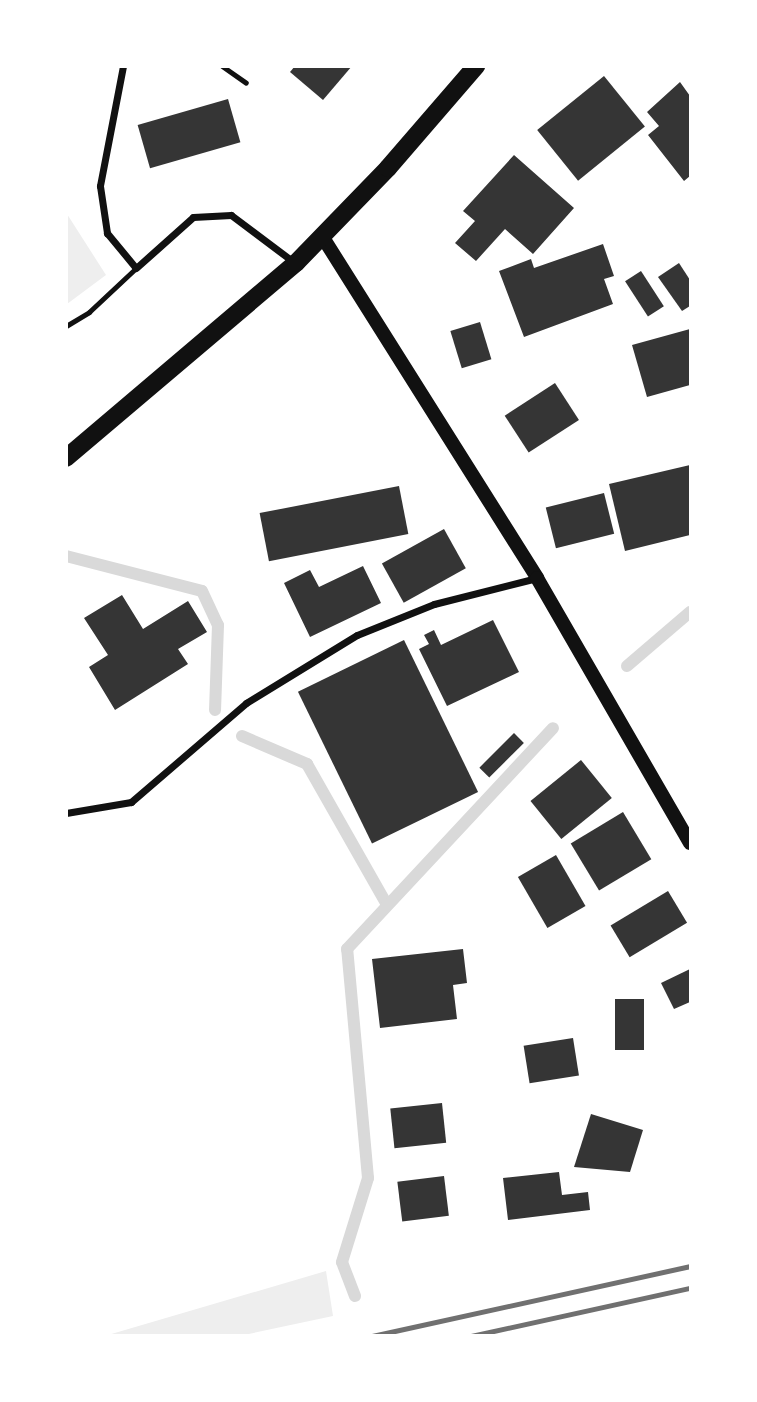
<!DOCTYPE html>
<html>
<head>
<meta charset="utf-8">
<style>
	body { margin:0 }
	#map { position:relative; width:757px; height:1402px; overflow:hidden; background:#fff; font-family:"DM Sans",sans-serif }
	div>[style] { position:absolute }
	.green>* { inset:0; background:#eee }
	.stream>* { height:12px; margin:-6px; padding:0 6px; transform-origin:6px; border-radius:6px; background:#d9d9d9 }
	.building>* { inset:0; background:#353535; transform-origin:0 0 }
	.service>* { height:5px; margin:-2.5px; padding:0 2.5px; transform-origin:2.5px; border-radius:2.5px; background:#111 }
	.minor>* { height:7px; margin:-3.5px; padding:0 3.5px; transform-origin:3.5px; border-radius:3.5px; background:#111 }
	.secondary>* { height:14px; margin:-7px; padding:0 7px; transform-origin:7px; border-radius:7px; background:#111 }
	.primary>* { height:18px; margin:-9px; padding:0 9px; transform-origin:9px; border-radius:9px; background:#111 }
	.rail>* { height:5px; margin:-2.5px; padding:0 2.5px; transform-origin:2.5px; border-radius:2.5px; background:#707070 }
	span { translate:-50% -50%; white-space:nowrap; text-align:center; line-height:1.15; -webkit-text-stroke:6px #fff; paint-order:stroke }
	.frame { position:absolute; inset:0; border:68px solid #fff; pointer-events:none }
</style>
</head>
<body>
<div id="map">
	<div class="green">
		<div style="clip-path:polygon(67px 214px,106px 275px,67px 304px,66px 304px)"></div>
		<div style="clip-path:polygon(326px 1271px,333px 1316px,244px 1335px,108px 1335px)"></div>
	</div>
	<div class="stream">
		<div style="left:66px;top:556px;width:140px;rotate:14.4deg"></div>
		<div style="left:202px;top:591px;width:38px;rotate:65deg"></div>
		<div style="left:218px;top:625px;width:85px;rotate:92deg"></div>
		<div style="left:627px;top:666px;width:83px;rotate:-40.6deg"></div>
		<div style="left:242px;top:736px;width:71px;rotate:23.3deg"></div>
		<div style="left:307px;top:764px;width:160px;rotate:60.4deg"></div>
		<div style="left:355px;top:1296px;width:36px;rotate:-111deg"></div>
		<div style="left:342px;top:1262px;width:88px;rotate:-72.8deg"></div>
		<div style="left:368px;top:1178px;width:230px;rotate:-95.2deg"></div>
		<div style="left:347px;top:949px;width:302px;rotate:-47deg"></div>
	</div>
	<div class="building">
		<div style="clip-path:polygon(295px 66px,352px 66px,323px 100px,290px 72px)"></div>
		<div style="left:604px;top:76px;width:65px;height:86px;rotate:51deg"></div>
		<div style="clip-path:polygon(680px 82px,690px 96px,690px 176px,684px 181px,648px 135px,659px 126px,647px 112px)"></div>
		<div style="left:228px;top:99px;width:45px;height:94px;rotate:74deg"></div>
		<div style="clip-path:polygon(514px 155px,574px 208px,533px 254px,505px 229px,476px 261px,455px 243px,475px 221px,463px 211px)"></div>
		<div style="clip-path:polygon(603px 244px,614px 276px,604px 279px,613px 304px,524px 337px,499px 271px,531px 259px,534px 268px)"></div>
		<div style="clip-path:polygon(679px 263px,690px 280px,690px 306px,682px 311px,658px 277px)"></div>
		<div style="left:641px;top:271px;width:42px;height:19px;rotate:57deg"></div>
		<div style="left:480px;top:322px;width:39px;height:31px;rotate:73deg"></div>
		<div style="clip-path:polygon(690px 329px,690px 385px,647px 397px,632px 345px)"></div>
		<div style="left:555px;top:383px;width:44px;height:60px;rotate:57deg"></div>
		<div style="clip-path:polygon(690px 465px,690px 535px,625px 551px,609px 484px)"></div>
		<div style="left:399px;top:486px;width:49px;height:142px;rotate:79deg"></div>
		<div style="left:604px;top:493px;width:42px;height:60px;rotate:76deg"></div>
		<div style="left:444px;top:529px;width:45px;height:71px;rotate:61deg"></div>
		<div style="clip-path:polygon(363px 566px,381px 603px,310px 637px,284px 583px,310px 570px,319px 587px)"></div>
		<div style="clip-path:polygon(122px 595px,143px 629px,188px 601px,207px 632px,178px 649px,188px 664px,115px 710px,89px 667px,108px 655px,84px 618px)"></div>
		<div style="clip-path:polygon(493px 620px,519px 672px,447px 706px,419px 649px,429px 644px,424px 635px,434px 630px,441px 645px)"></div>
		<div style="left:404px;top:640px;width:169px;height:118px;rotate:64deg"></div>
		<div style="left:514px;top:733px;width:14px;height:49px;rotate:45deg"></div>
		<div style="left:581px;top:760px;width:49px;height:65px;rotate:51deg"></div>
		<div style="left:623px;top:812px;width:55px;height:61px;rotate:59deg"></div>
		<div style="left:556px;top:855px;width:59px;height:44px;rotate:60deg"></div>
		<div style="left:668px;top:891px;width:37px;height:67px;rotate:59deg"></div>
		<div style="clip-path:polygon(463px 949px,467px 983px,453px 985px,457px 1019px,380px 1028px,372px 959px)"></div>
		<div style="clip-path:polygon(690px 969px,690px 1002px,674px 1009px,661px 983px)"></div>
		<div style="left:615px;top:999px;width:29px;height:51px"></div>
		<div style="left:573px;top:1038px;width:38px;height:50px;rotate:81deg"></div>
		<div style="left:442px;top:1103px;width:40px;height:52px;rotate:84deg"></div>
		<div style="clip-path:polygon(591px 1114px,643px 1130px,630px 1172px,574px 1167px)"></div>
		<div style="clip-path:polygon(559px 1172px,562px 1195px,588px 1192px,590px 1210px,508px 1220px,503px 1178px)"></div>
		<div style="left:444px;top:1176px;width:40px;height:47px;rotate:83deg"></div>
	</div>
	<div class="service">
		<div style="left:222px;top:66px;width:29px;rotate:35deg"></div>
		<div style="left:66px;top:326px;width:27px;rotate:-31deg"></div>
		<div style="left:89px;top:312px;width:64px;rotate:-43.1deg"></div>
	</div>
	<div class="minor">
		<div style="left:123px;top:66px;width:122px;rotate:100.9deg"></div>
		<div style="left:100px;top:186px;width:48px;rotate:81.5deg"></div>
		<div style="left:107px;top:233px;width:45px;rotate:50.4deg"></div>
		<div style="left:136px;top:268px;width:76px;rotate:-41.8deg"></div>
		<div style="left:193px;top:217px;width:38px;rotate:-3deg"></div>
		<div style="left:231px;top:215px;width:80px;rotate:36.9deg"></div>
		<div style="left:66px;top:813px;width:66px;rotate:-9.6deg"></div>
		<div style="left:131px;top:802px;width:152px;rotate:-40.7deg"></div>
		<div style="left:246px;top:703px;width:130px;rotate:-31.5deg"></div>
		<div style="left:357px;top:635px;width:83px;rotate:-21.9deg"></div>
		<div style="left:434px;top:604px;width:106px;rotate:-14.2deg"></div>
	</div>
	<div class="secondary">
		<div style="left:322px;top:236px;width:404px;rotate:57.8deg"></div>
		<div style="left:537px;top:578px;width:306px;rotate:60deg"></div>
	</div>
	<div class="primary">
		<div style="left:66px;top:458px;width:302px;rotate:-40.3deg"></div>
		<div style="left:296px;top:263px;width:132px;rotate:-45.9deg"></div>
		<div style="left:388px;top:168px;width:135px;rotate:-49.2deg"></div>
	</div>
	<div class="rail">
		<div style="left:372px;top:1336px;width:326px;rotate:-12.4deg"></div>
		<div style="left:471px;top:1336px;width:224px;rotate:-12.4deg"></div>
	</div>
	<div class="frame"></div>
</div>
</body>
</html>
